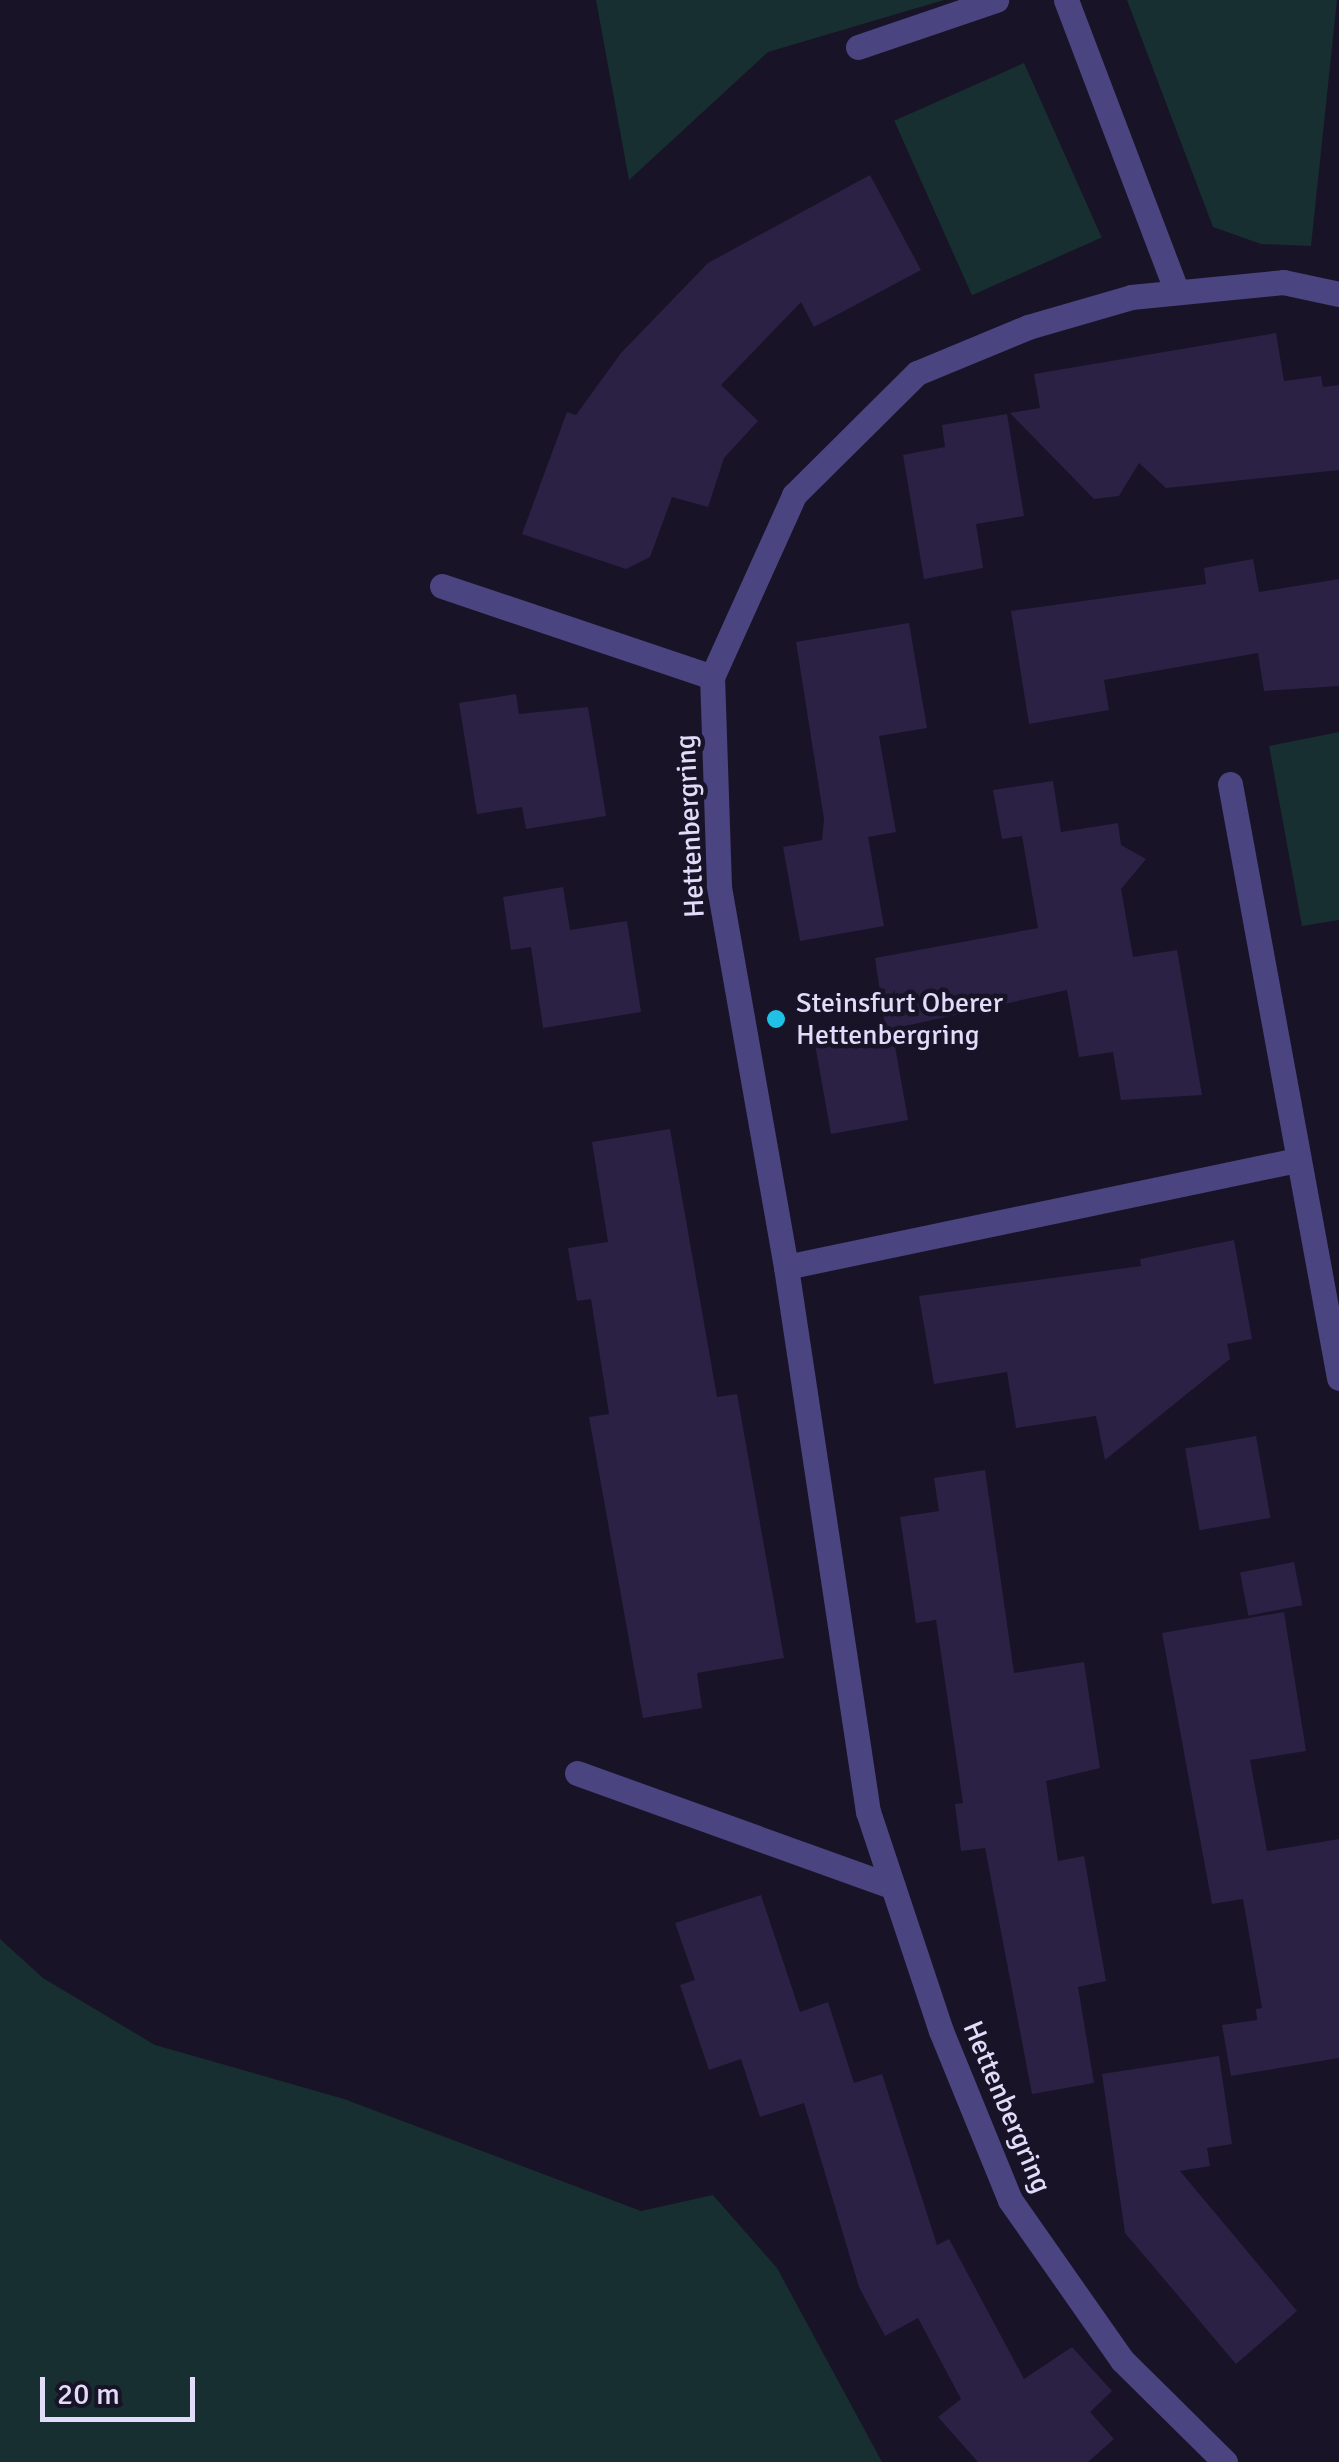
<!DOCTYPE html>
<html>
<head>
<meta charset="utf-8">
<style>
	body { margin:0 }
	#map { position:relative; width:1339px; height:2462px; overflow:hidden; background:#181326; font-family:Signika,sans-serif }
	div>[style] { position:absolute }
	.green>* { inset:0; background:#172f30; transform-origin:0 0 }
	.building>* { inset:0; background:#2b2145; transform-origin:0 0 }
	.minor>* { height:25px; margin:-12.5px; padding:0 12.5px; transform-origin:12.5px; border-radius:12.5px; background:#4a4480 }
	.dots>* { width:28px; height:28px; translate:-50% -50%; box-sizing:border-box; border:5px solid #181326; border-radius:50% }
	span { translate:-50% -50%; white-space:nowrap; text-align:center; line-height:1.15; -webkit-text-stroke:9px #181326; paint-order:stroke }
	.street-label { font-size:28px; color:#e2dcfb }
	.poi-label { font-size:28px; color:#e2dcfb }
	.left { translate:0 -50%; text-align:left }
	.scale { position:absolute; left:40px; top:2377px; width:155px; height:45px; box-sizing:border-box; border:5px solid #e2dcfb; border-top:0; padding-left:12px; font-size:30px; line-height:35px; white-space:nowrap; color:#e2dcfb; -webkit-text-stroke:8px #181326; paint-order:stroke }
</style>
</head>
<body>
<div id="map">
	<div class="green">
		<div style="clip-path:polygon(596px 0,944px 0,768px 52px,629px 180px)"></div>
		<div style="clip-path:polygon(1127px 0,1337px 0,1311px 246px,1261px 244px,1213px 227px)"></div>
		<div style="left:1024px;top:63px;width:191px;height:142px;rotate:66deg"></div>
		<div style="clip-path:polygon(1339px 732px,1339px 920px,1302px 926px,1269px 746px)"></div>
		<div style="clip-path:polygon(0 1939px,43px 1978px,155px 2045px,344px 2099px,641px 2211px,713px 2195px,777px 2268px,882px 2462px,0 2462px)"></div>
	</div>
	<div class="building">
		<div style="clip-path:polygon(870px 175px,921px 270px,814px 327px,801px 302px,721px 385px,758px 421px,724px 458px,708px 507px,672px 497px,650px 557px,626px 569px,522px 534px,567px 412px,576px 415px,621px 353px,708px 263px)"></div>
		<div style="clip-path:polygon(1276px 333px,1284px 381px,1321px 376px,1323px 387px,1339px 385px,1339px 470px,1166px 488px,1139px 463px,1119px 496px,1094px 499px,1010px 413px,1040px 408px,1034px 374px)"></div>
		<div style="clip-path:polygon(1007px 414px,1024px 516px,976px 524px,983px 568px,924px 579px,903px 455px,945px 447px,942px 425px)"></div>
		<div style="clip-path:polygon(1253px 559px,1259px 592px,1339px 579px,1339px 686px,1264px 691px,1258px 653px,1104px 680px,1109px 710px,1029px 724px,1011px 611px,1206px 584px,1204px 568px)"></div>
		<div style="clip-path:polygon(909px 623px,927px 728px,879px 736px,896px 832px,868px 837px,884px 926px,800px 941px,783px 847px,822px 840px,824px 819px,796px 642px)"></div>
		<div style="clip-path:polygon(516px 694px,519px 714px,588px 707px,606px 816px,526px 829px,522px 807px,477px 814px,459px 703px)"></div>
		<div style="clip-path:polygon(1053px 781px,1061px 832px,1118px 823px,1121px 845px,1146px 859px,1121px 889px,1133px 957px,1177px 950px,1202px 1095px,1121px 1100px,1113px 1052px,1079px 1057px,1067px 990px,892px 1029px,908px 1120px,831px 1134px,814px 1039px,885px 1026px,875px 958px,1038px 928px,1022px 836px,1002px 839px,993px 790px)"></div>
		<div style="clip-path:polygon(563px 887px,570px 930px,627px 921px,641px 1012px,543px 1028px,531px 947px,511px 950px,503px 897px)"></div>
		<div style="clip-path:polygon(670px 1129px,717px 1397px,737px 1394px,784px 1658px,697px 1673px,702px 1708px,643px 1718px,589px 1417px,609px 1414px,591px 1299px,577px 1301px,568px 1248px,608px 1242px,592px 1142px)"></div>
		<div style="clip-path:polygon(1234px 1240px,1252px 1339px,1227px 1344px,1230px 1359px,1105px 1460px,1096px 1416px,1016px 1428px,1007px 1372px,934px 1384px,919px 1296px,1141px 1266px,1140px 1259px)"></div>
		<div style="left:1256px;top:1436px;width:83px;height:72px;rotate:80deg"></div>
		<div style="clip-path:polygon(985px 1470px,1014px 1673px,1084px 1662px,1100px 1768px,1046px 1781px,1058px 1861px,1084px 1856px,1106px 1981px,1078px 1987px,1094px 2083px,1032px 2094px,985px 1848px,961px 1851px,955px 1804px,963px 1803px,936px 1620px,916px 1623px,900px 1517px,939px 1511px,934px 1478px)"></div>
		<div style="left:1294px;top:1562px;width:44px;height:55px;rotate:79deg"></div>
		<div style="clip-path:polygon(1284px 1612px,1306px 1751px,1250px 1760px,1267px 1851px,1339px 1839px,1339px 2058px,1231px 2076px,1222px 2025px,1257px 2020px,1256px 2009px,1262px 2008px,1243px 1899px,1212px 1904px,1162px 1633px)"></div>
		<div style="clip-path:polygon(761px 1895px,800px 2012px,828px 2002px,854px 2083px,882px 2074px,937px 2245px,949px 2239px,1024px 2379px,1072px 2347px,1112px 2391px,1090px 2412px,1114px 2439px,1088px 2462px,978px 2462px,938px 2417px,961px 2399px,918px 2318px,885px 2336px,859px 2287px,804px 2103px,760px 2117px,741px 2059px,709px 2070px,680px 1985px,695px 1980px,675px 1923px)"></div>
		<div style="clip-path:polygon(1219px 2056px,1232px 2144px,1207px 2148px,1210px 2166px,1180px 2171px,1297px 2311px,1236px 2364px,1125px 2233px,1102px 2074px)"></div>
	</div>
	<div class="minor">
		<div style="left:1066px;top:0;width:312px;rotate:69.2deg"></div>
		<div style="left:858px;top:47px;width:146px;rotate:-18.8deg"></div>
		<div style="left:442px;top:586px;width:285px;rotate:18.6deg"></div>
		<div style="left:1230px;top:784px;width:604px;rotate:79.6deg"></div>
		<div style="left:786px;top:1267px;width:522px;rotate:-11.83deg"></div>
		<div style="left:577px;top:1773px;width:336px;rotate:19.8deg"></div>
		<div style="left:1225px;top:2462px;width:145px;rotate:-135.3deg"></div>
		<div style="left:1122px;top:2360px;width:195px;rotate:-125deg"></div>
		<div style="left:1010px;top:2200px;width:183px;rotate:-112.2deg"></div>
		<div style="left:941px;top:2031px;width:231px;rotate:-108.4deg"></div>
		<div style="left:868px;top:1812px;width:551px;rotate:-98.56deg"></div>
		<div style="left:786px;top:1267px;width:387px;rotate:-100deg"></div>
		<div style="left:719px;top:886px;width:209px;rotate:-91.9deg"></div>
		<div style="left:712px;top:677px;width:200px;rotate:-65.7deg"></div>
		<div style="left:794px;top:495px;width:173px;rotate:-44.8deg"></div>
		<div style="left:917px;top:373px;width:120px;rotate:-22.5deg"></div>
		<div style="left:1028px;top:327px;width:107px;rotate:-16.2deg"></div>
		<div style="left:1131px;top:297px;width:153px;rotate:-5.6deg"></div>
		<div style="left:1283px;top:282px;width:57px;rotate:12.1deg"></div>
	</div>
	<div class="dots">
		<div style="left:776px;top:1019px;background:#1fc1e4"></div>
	</div>
	<div class="street-label">
		<span style="left:690px;top:826px;rotate:-93deg">Hettenbergring</span>
		<span style="left:1007px;top:2107px;rotate:67deg">Hettenbergring</span>
	</div>
	<div class="poi-label">
		<span class="left" style="left:796px;top:1019px">Steinsfurt Oberer<br>Hettenbergring</span>
	</div>
	<div class="scale">20 m</div>
</div>
</body>
</html>
